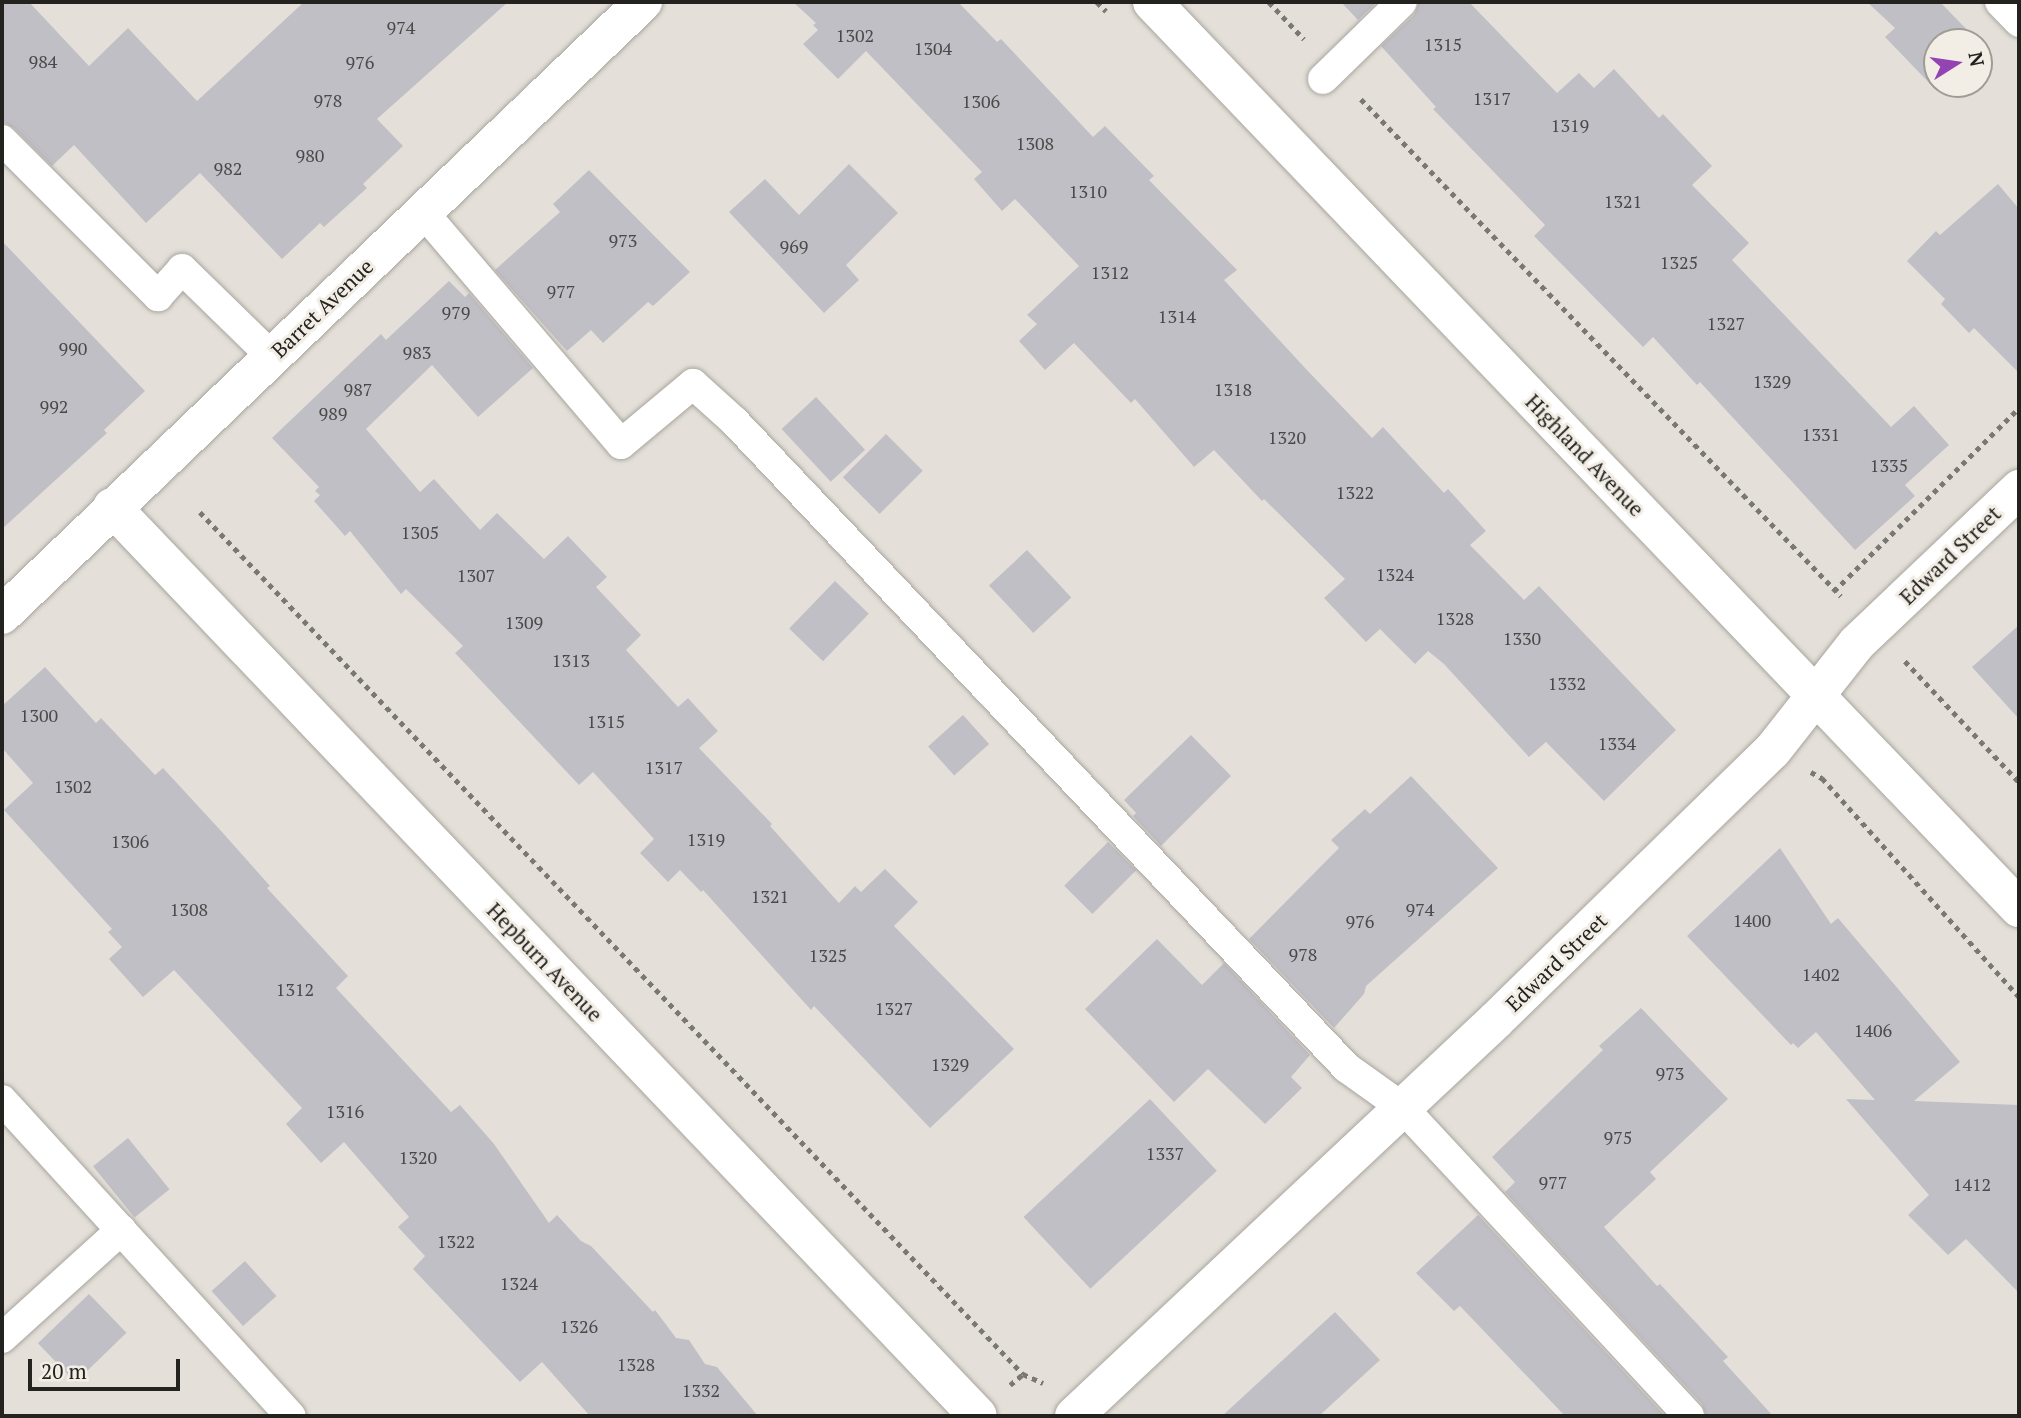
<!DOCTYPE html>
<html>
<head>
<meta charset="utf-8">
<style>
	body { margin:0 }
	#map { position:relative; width:2021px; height:1418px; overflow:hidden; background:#e4e0d9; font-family:"PT Serif",serif }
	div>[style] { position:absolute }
	.building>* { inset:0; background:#c1bfc6; transform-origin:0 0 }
	.path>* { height:4.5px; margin-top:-2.25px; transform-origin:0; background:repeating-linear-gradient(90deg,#7a7873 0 5px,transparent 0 10px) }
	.roads { filter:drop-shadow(0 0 2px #a8a59e) drop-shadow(0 0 2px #a8a59e) }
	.lane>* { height:30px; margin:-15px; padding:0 15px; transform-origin:15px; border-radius:15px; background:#fff }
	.street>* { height:38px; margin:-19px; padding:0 19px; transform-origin:19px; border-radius:19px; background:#fff }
	.secondary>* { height:38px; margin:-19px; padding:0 19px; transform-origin:19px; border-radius:19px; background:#fff }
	span { translate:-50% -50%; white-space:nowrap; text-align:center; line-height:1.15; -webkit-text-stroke:6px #f2eee6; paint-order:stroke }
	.number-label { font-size:18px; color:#4a4949 }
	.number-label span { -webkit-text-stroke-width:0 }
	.street-label { font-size:21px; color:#23221f }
	.frame { position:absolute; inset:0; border:4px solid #23221f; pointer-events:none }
	.north { position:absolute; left:1923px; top:28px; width:70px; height:70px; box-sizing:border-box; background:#f2eee6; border:2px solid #9f9c96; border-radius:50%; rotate:78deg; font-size:19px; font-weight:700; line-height:28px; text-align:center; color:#23221f }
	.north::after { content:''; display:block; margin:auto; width:24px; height:32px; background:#9443b3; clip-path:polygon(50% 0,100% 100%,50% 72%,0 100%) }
	.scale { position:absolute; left:28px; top:1359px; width:152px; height:32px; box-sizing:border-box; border:4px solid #23221f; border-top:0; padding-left:9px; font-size:21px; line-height:24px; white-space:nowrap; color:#23221f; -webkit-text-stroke:5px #f2eee6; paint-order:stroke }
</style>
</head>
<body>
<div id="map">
	<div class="building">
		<div style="clip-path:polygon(2px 2px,29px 2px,89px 66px,128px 28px,197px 101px,304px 2px,508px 2px,377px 119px,403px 146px,363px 184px,367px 188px,324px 227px,320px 223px,282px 259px,200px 173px,146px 223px,74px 145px,52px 166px,14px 128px,5px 123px,2px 120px)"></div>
		<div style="clip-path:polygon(793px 2px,958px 2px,997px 42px,1001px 39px,1093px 137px,1105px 126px,1154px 176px,1149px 180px,1237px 270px,1224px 280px,1305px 368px,1372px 438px,1383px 427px,1444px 493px,1448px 489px,1486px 531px,1470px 545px,1524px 600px,1539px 586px,1676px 730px,1604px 801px,1546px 742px,1529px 757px,1444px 664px,1428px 651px,1415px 664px,1380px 629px,1366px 642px,1324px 598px,1345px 579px,1264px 499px,1262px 501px,1214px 450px,1194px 467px,1135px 399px,1131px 403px,1074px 343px,1045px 370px,1019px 341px,1037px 324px,1027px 315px,1079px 266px,1015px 199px,1002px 211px,974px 179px,982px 172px,866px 51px,838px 79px,803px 44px,818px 30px,813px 25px,816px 23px)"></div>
		<div style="clip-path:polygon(1341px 2px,1377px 2px,1358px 20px)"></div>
		<div style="clip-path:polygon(1419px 2px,1469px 2px,1557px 93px,1579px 73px,1594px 88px,1614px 69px,1659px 118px,1663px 114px,1712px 166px,1692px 185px,1749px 243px,1732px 260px,1891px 427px,1914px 406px,1949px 445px,1905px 485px,1915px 496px,1855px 550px,1700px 382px,1697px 385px,1653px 337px,1643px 347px,1534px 236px,1545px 225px,1433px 109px,1436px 107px,1381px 46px,1414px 15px)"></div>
		<div style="clip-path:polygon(1867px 2px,1940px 2px,1979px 42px,1937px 42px,1937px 91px,1885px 37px,1895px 28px)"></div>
		<div style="clip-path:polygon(849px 164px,898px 213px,846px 265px,859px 280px,824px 313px,729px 212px,765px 179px,799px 215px)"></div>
		<div style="clip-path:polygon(589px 170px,690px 272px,653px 306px,648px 302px,603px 343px,591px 330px,567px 351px,495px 270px,560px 212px,553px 204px)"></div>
		<div style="clip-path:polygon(1998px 184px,2019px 209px,2019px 373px,1974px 328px,1969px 333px,1941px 304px,1945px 299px,1907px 261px,1936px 231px,1940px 235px)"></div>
		<div style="clip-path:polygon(2px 241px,145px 391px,104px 430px,107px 433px,2px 529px)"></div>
		<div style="clip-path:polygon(449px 281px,465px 297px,469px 293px,533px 368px,478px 417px,432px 365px,366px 429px,420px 492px,434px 479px,480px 530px,497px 513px,544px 559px,568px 536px,607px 577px,596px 587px,641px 635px,626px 650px,678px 707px,688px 698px,718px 731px,699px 748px,772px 824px,770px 826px,839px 903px,855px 886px,861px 892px,885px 869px,918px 902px,894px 926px,1014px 1049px,930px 1128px,814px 1006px,811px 1010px,703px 890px,701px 892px,680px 870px,668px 882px,640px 853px,654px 839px,593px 772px,579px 785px,455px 653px,463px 646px,406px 589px,401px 594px,350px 531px,345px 536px,314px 501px,320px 495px,315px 491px,319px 487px,272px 438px,381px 334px,386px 340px)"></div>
		<div style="left:816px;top:397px;width:72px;height:47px;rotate:47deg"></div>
		<div style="left:886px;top:434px;width:52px;height:61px;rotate:45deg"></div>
		<div style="left:1027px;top:550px;width:65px;height:52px;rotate:47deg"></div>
		<div style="left:835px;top:581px;width:47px;height:66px;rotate:44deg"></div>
		<div style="clip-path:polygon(2019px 625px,2019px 719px,1972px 667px)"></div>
		<div style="clip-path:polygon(45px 667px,96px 723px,101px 718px,155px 775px,163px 768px,222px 832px,270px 886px,267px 888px,348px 976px,336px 988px,451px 1112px,460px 1105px,494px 1144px,549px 1223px,557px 1215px,581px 1241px,591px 1246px,653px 1312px,655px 1310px,676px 1338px,689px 1340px,705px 1364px,717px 1367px,758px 1416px,590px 1416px,542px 1362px,520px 1382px,413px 1269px,425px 1256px,398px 1227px,409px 1217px,344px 1142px,321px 1163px,286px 1124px,302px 1108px,174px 970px,143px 997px,109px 959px,122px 947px,108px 932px,112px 929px,4px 810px,33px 783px,2px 748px,2px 706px)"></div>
		<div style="left:963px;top:715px;width:39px;height:47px;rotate:48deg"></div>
		<div style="clip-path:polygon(1191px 735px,1231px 776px,1161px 846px,1133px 816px,1136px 813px,1124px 800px)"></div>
		<div style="clip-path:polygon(1411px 776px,1498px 868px,1366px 986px,1364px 994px,1334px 1028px,1249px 939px,1339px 848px,1331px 840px,1365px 809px,1370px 814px)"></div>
		<div style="left:1108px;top:842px;width:40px;height:62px;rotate:45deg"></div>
		<div style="clip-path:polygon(1780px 848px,1831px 924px,1838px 918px,1960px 1062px,1914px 1101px,2019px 1105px,2019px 1293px,1966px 1239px,1948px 1255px,1908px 1215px,1929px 1195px,1846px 1099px,1875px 1100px,1816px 1032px,1798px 1048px,1793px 1043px,1791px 1045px,1687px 936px)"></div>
		<div style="clip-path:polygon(1157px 939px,1202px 985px,1224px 963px,1310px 1055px,1291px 1077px,1302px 1088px,1265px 1124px,1208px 1069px,1174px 1102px,1085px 1009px)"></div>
		<div style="clip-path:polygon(1641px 1008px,1728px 1099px,1650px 1172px,1656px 1179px,1604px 1227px,1657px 1286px,1660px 1284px,1728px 1357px,1723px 1361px,1773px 1416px,1706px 1416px,1702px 1404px,1505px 1192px,1515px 1182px,1492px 1157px,1603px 1050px,1599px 1046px)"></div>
		<div style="left:1150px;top:1099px;width:98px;height:173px;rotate:47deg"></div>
		<div style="left:128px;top:1138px;width:66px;height:45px;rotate:51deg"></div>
		<div style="clip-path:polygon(1478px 1215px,1665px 1416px,1565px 1416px,1460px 1306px,1454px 1311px,1416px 1273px)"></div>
		<div style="left:245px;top:1261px;width:47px;height:45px;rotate:48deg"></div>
		<div style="left:89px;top:1294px;width:54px;height:71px;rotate:46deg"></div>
		<div style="clip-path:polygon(1335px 1312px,1380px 1360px,1319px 1416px,1222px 1416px)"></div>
	</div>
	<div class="path">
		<div style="left:1097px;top:2px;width:13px;rotate:45deg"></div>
		<div style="left:1269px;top:2px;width:51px;rotate:46.6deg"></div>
		<div style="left:1361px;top:99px;width:691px;rotate:46deg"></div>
		<div style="left:200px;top:512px;width:1192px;rotate:46.33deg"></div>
		<div style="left:1023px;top:1374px;width:22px;rotate:24deg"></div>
		<div style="left:1834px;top:591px;width:260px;rotate:-44.7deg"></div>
		<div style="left:1905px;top:661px;width:166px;rotate:46.7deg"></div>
		<div style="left:1811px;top:772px;width:13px;rotate:29deg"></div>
		<div style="left:1822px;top:778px;width:295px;rotate:48deg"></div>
		<div style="left:1010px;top:1385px;width:17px;rotate:-40deg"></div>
	</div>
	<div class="roads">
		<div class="lane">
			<div style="left:2000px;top:2px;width:28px;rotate:46deg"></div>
			<div style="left:1323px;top:79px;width:110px;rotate:-44.3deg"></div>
			<div style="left:2px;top:140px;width:221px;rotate:45deg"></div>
			<div style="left:158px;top:296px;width:36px;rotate:-48deg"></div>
			<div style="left:182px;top:269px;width:124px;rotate:44.3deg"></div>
			<div style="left:423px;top:212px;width:305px;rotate:49.5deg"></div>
			<div style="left:621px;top:444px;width:94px;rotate:-39.8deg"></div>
			<div style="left:693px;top:384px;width:57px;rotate:42.1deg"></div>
			<div style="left:735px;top:422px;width:890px;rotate:46.55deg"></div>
			<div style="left:1347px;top:1068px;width:69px;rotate:35.5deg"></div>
			<div style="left:1403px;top:1108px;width:420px;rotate:47.1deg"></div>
			<div style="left:2px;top:1100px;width:428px;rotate:47.6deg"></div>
			<div style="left:2px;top:1338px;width:161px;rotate:-42.2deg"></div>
		</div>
		<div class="street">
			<div style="left:1152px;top:2px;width:1254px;rotate:46.26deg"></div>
			<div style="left:112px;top:507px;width:1255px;rotate:46.39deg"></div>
			<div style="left:1074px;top:1416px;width:579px;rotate:-43.18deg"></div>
			<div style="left:1496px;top:1020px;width:385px;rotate:-44.3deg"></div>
			<div style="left:1772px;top:751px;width:137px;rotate:-51.8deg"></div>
			<div style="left:1857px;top:643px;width:224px;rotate:-43.5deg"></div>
		</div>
		<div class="secondary">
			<div style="left:2px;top:615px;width:887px;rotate:-43.72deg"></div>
		</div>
	</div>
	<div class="number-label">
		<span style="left:401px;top:27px">974</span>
		<span style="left:855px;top:35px">1302</span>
		<span style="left:1443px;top:44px">1315</span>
		<span style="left:933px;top:48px">1304</span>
		<span style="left:43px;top:61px">984</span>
		<span style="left:360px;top:62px">976</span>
		<span style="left:1492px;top:98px">1317</span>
		<span style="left:328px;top:100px">978</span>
		<span style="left:981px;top:101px">1306</span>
		<span style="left:1570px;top:125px">1319</span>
		<span style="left:1035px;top:143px">1308</span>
		<span style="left:310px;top:155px">980</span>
		<span style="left:228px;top:168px">982</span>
		<span style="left:1088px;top:191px">1310</span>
		<span style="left:1623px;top:201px">1321</span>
		<span style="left:623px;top:240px">973</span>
		<span style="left:794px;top:246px">969</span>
		<span style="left:1679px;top:262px">1325</span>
		<span style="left:1110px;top:272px">1312</span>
		<span style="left:561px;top:291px">977</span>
		<span style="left:456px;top:312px">979</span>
		<span style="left:1177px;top:316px">1314</span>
		<span style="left:1726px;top:323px">1327</span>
		<span style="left:73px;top:348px">990</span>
		<span style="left:417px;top:352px">983</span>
		<span style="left:1772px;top:381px">1329</span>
		<span style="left:358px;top:389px">987</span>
		<span style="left:1233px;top:389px">1318</span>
		<span style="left:54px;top:406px">992</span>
		<span style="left:333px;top:413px">989</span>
		<span style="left:1821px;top:434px">1331</span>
		<span style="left:1287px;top:437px">1320</span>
		<span style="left:1889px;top:465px">1335</span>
		<span style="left:1355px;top:492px">1322</span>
		<span style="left:420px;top:532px">1305</span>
		<span style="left:1395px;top:574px">1324</span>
		<span style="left:476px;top:575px">1307</span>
		<span style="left:1455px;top:618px">1328</span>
		<span style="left:524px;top:622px">1309</span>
		<span style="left:1522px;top:638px">1330</span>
		<span style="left:571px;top:660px">1313</span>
		<span style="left:1567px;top:683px">1332</span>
		<span style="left:39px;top:715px">1300</span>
		<span style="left:606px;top:721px">1315</span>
		<span style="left:1617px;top:743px">1334</span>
		<span style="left:664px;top:767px">1317</span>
		<span style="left:73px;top:786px">1302</span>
		<span style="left:706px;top:839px">1319</span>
		<span style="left:130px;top:841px">1306</span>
		<span style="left:770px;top:896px">1321</span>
		<span style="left:189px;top:909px">1308</span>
		<span style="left:1420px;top:909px">974</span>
		<span style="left:1752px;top:920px">1400</span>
		<span style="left:1360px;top:921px">976</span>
		<span style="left:1303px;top:954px">978</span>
		<span style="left:828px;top:955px">1325</span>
		<span style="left:1821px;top:974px">1402</span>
		<span style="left:295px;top:989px">1312</span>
		<span style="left:894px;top:1008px">1327</span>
		<span style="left:1873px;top:1030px">1406</span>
		<span style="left:950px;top:1064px">1329</span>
		<span style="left:1670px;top:1073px">973</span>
		<span style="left:345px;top:1111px">1316</span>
		<span style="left:1618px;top:1137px">975</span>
		<span style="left:1165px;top:1153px">1337</span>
		<span style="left:418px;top:1157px">1320</span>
		<span style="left:1553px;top:1182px">977</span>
		<span style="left:1972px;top:1184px">1412</span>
		<span style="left:456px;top:1241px">1322</span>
		<span style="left:519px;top:1283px">1324</span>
		<span style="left:579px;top:1326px">1326</span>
		<span style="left:636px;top:1364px">1328</span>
		<span style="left:701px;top:1390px">1332</span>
	</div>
	<div class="street-label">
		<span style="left:322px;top:308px;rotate:-44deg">Barret Avenue</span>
		<span style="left:1585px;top:455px;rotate:46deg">Highland Avenue</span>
		<span style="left:1950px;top:555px;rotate:-44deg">Edward Street</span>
		<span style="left:545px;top:962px;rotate:46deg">Hepburn Avenue</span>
		<span style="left:1556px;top:962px;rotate:-44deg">Edward Street</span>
	</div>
	<div class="frame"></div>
	<div class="north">N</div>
	<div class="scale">20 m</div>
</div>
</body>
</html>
